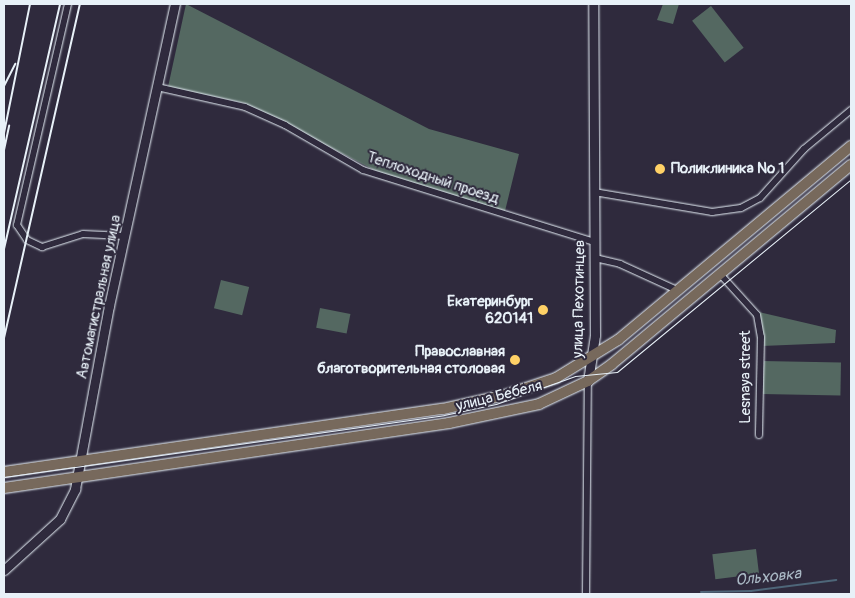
<!DOCTYPE html>
<html>
<head>
<meta charset="utf-8">
<style>
	body { margin:0 }
	#map { position:relative; width:855px; height:598px; overflow:hidden; background:#2f2a3d; font-family:Pangolin,sans-serif }
	div>[style] { position:absolute }
	.green>* { inset:0; background:#546861; transform-origin:0 0 }
	.stream>* { height:2px; margin:-1px; padding:0 1px; transform-origin:1px; border-radius:1px; background:#4e6679 }
	.roads { filter:drop-shadow(0 0 1px #e8f1f8) drop-shadow(0 0 1px #e8f1f8) }
	.minor>* { height:6px; margin:-3px; padding:0 3px; transform-origin:3px; border-radius:3px; background:#2f2a3d }
	.secondary>* { height:9px; margin:-4.5px; padding:0 4.5px; transform-origin:4.5px; border-radius:4.5px; background:#2f2a3d }
	.primary>* { height:10px; margin:-5px; padding:0 5px; transform-origin:5px; border-radius:5px; background:#77695c }
	.tram>* { height:1px; margin:-0.5px; padding:0 0.5px; transform-origin:0.5px; border-radius:0.5px; background:#e8f1f8 }
	.rail>* { height:2px; margin:-1px; padding:0 1px; transform-origin:1px; border-radius:1px; background:#e8f1f8 }
	.dots>* { width:14px; height:14px; translate:-50% -50%; box-sizing:border-box; border:2px solid #2f2a3d; border-radius:50% }
	span { translate:-50% -50%; white-space:nowrap; text-align:center; line-height:1.15; -webkit-text-stroke:4px #2f2a3d; paint-order:stroke }
	.poi-label { font-size:15px; color:#e8f1f8; font-weight:700 }
	.left { translate:0 -50%; text-align:left }
	.right { translate:-100% -50%; text-align:right }
	.street-label { font-size:15px; color:#e8f1f8 }
	.water-label { font-size:16px; color:#aab9c5; font-style:italic }
	.frame { position:absolute; inset:0; border:5px solid #e8f1f8; pointer-events:none }
</style>
</head>
<body>
<div id="map">
	<div class="green">
		<div style="clip-path:polygon(186px 4px,429px 129px,519px 154px,505px 211px,382px 174px,244px 103px,168px 87px)"></div>
		<div style="clip-path:polygon(663px 4px,679px 4px,673px 24px,657px 20px)"></div>
		<div style="left:711px;top:6px;width:53px;height:24px;rotate:52deg"></div>
		<div style="left:221px;top:280px;width:29px;height:29px;rotate:14deg"></div>
		<div style="left:320px;top:308px;width:31px;height:20px;rotate:11deg"></div>
		<div style="clip-path:polygon(759px 312px,836px 330px,835px 343px,760px 346px)"></div>
		<div style="left:760px;top:361px;width:81px;height:33px;rotate:1deg"></div>
		<div style="left:756px;top:549px;width:25px;height:44px;rotate:83deg"></div>
	</div>
	<div class="stream">
		<div style="left:701px;top:592px;width:50px;rotate:-1.1deg"></div>
		<div style="left:751px;top:591px;width:86px;rotate:-7.4deg"></div>
	</div>
	<div class="roads">
		<div class="minor">
			<div style="left:68px;top:4px;width:227px;rotate:103deg"></div>
			<div style="left:17px;top:225px;width:18px;rotate:56deg"></div>
			<div style="left:27px;top:240px;width:17px;rotate:25deg"></div>
			<div style="left:42px;top:247px;width:43px;rotate:-17.6deg"></div>
			<div style="left:83px;top:234px;width:42px;rotate:2.7deg"></div>
			<div style="left:157px;top:87px;width:90px;rotate:12.8deg"></div>
			<div style="left:245px;top:107px;width:44px;rotate:24.2deg"></div>
			<div style="left:285px;top:125px;width:90px;rotate:30deg"></div>
			<div style="left:363px;top:170px;width:242px;rotate:17.3deg"></div>
			<div style="left:594px;top:192px;width:120px;rotate:9.6deg"></div>
			<div style="left:712px;top:212px;width:29px;rotate:-8deg"></div>
			<div style="left:741px;top:208px;width:21px;rotate:-28deg"></div>
			<div style="left:760px;top:198px;width:66px;rotate:-48.1deg"></div>
			<div style="left:804px;top:149px;width:61px;rotate:-39.7deg"></div>
			<div style="left:595px;top:258px;width:26px;rotate:13deg"></div>
			<div style="left:620px;top:264px;width:65px;rotate:24.6deg"></div>
			<div style="left:720px;top:274px;width:55px;rotate:47.9deg"></div>
			<div style="left:757px;top:315px;width:22px;rotate:80deg"></div>
			<div style="left:761px;top:337px;width:98px;rotate:91.2deg"></div>
			<div style="left:586px;top:594px;width:213px;rotate:-89.5deg"></div>
		</div>
		<div class="secondary">
			<div style="left:588px;top:381px;width:47px;rotate:-81.3deg"></div>
			<div style="left:595px;top:335px;width:331px;rotate:-90.3deg"></div>
			<div style="left:4px;top:570px;width:76px;rotate:-42.3deg"></div>
			<div style="left:60px;top:519px;width:34px;rotate:-63deg"></div>
			<div style="left:75px;top:489px;width:186px;rotate:-79.5deg"></div>
			<div style="left:109px;top:306px;width:309px;rotate:-77.7deg"></div>
		</div>
		<div class="primary">
			<div style="left:4px;top:472px;width:443px;rotate:-8.2deg"></div>
			<div style="left:443px;top:409px;width:64px;rotate:-12.7deg"></div>
			<div style="left:505px;top:395px;width:54px;rotate:-18.4deg"></div>
			<div style="left:556px;top:378px;width:73px;rotate:-31.5deg"></div>
			<div style="left:618px;top:340px;width:303px;rotate:-39.8deg"></div>
			<div style="left:4px;top:488px;width:450px;rotate:-8.3deg"></div>
			<div style="left:449px;top:423px;width:92px;rotate:-11.9deg"></div>
			<div style="left:539px;top:404px;width:54px;rotate:-25.1deg"></div>
			<div style="left:588px;top:381px;width:29px;rotate:-35deg"></div>
			<div style="left:612px;top:364px;width:311px;rotate:-39.8deg"></div>
		</div>
	</div>
	<div class="tram">
		<div style="left:4px;top:477px;width:444px;rotate:-8deg"></div>
		<div style="left:444px;top:415px;width:53px;rotate:-11.9deg"></div>
		<div style="left:496px;top:404px;width:84px;rotate:-19.5deg"></div>
		<div style="left:575px;top:376px;width:42px;rotate:-5.4deg"></div>
		<div style="left:617px;top:372px;width:303px;rotate:-39.5deg"></div>
	</div>
	<div class="rail">
		<div style="left:4px;top:86px;width:25px;rotate:-63deg"></div>
		<div style="left:4px;top:133px;width:132px;rotate:-78.6deg"></div>
		<div style="left:4px;top:150px;width:25px;rotate:-78deg"></div>
		<div style="left:4px;top:249px;width:251px;rotate:-77.1deg"></div>
		<div style="left:4px;top:338px;width:343px;rotate:-77.2deg"></div>
	</div>
	<div class="dots">
		<div style="left:660px;top:169px;background:#ffd166"></div>
		<div style="left:543px;top:310px;background:#ffd166"></div>
		<div style="left:515px;top:360px;background:#ffd166"></div>
	</div>
	<div class="poi-label">
		<span class="left" style="left:671px;top:169px">Поликлиника № 1</span>
		<span class="right" style="left:533px;top:310px">Екатеринбург<br>620141</span>
		<span class="right" style="left:505px;top:360px">Православная<br>благотворительная столовая</span>
	</div>
	<div class="street-label">
		<span style="left:433px;top:178px;rotate:18deg">Теплоходный проезд</span>
		<span style="left:99px;top:297px;rotate:-78deg">Автомагистральная улица</span>
		<span style="left:579px;top:299px;rotate:-89deg">улица Пехотинцев</span>
		<span style="left:746px;top:377px;rotate:-90deg">Lesnaya street</span>
		<span style="left:499px;top:396px;rotate:-14deg">улица Бебеля</span>
	</div>
	<div class="water-label">
		<span style="left:768px;top:577px;rotate:-6deg">Ольховка</span>
	</div>
	<div class="frame"></div>
</div>
</body>
</html>
